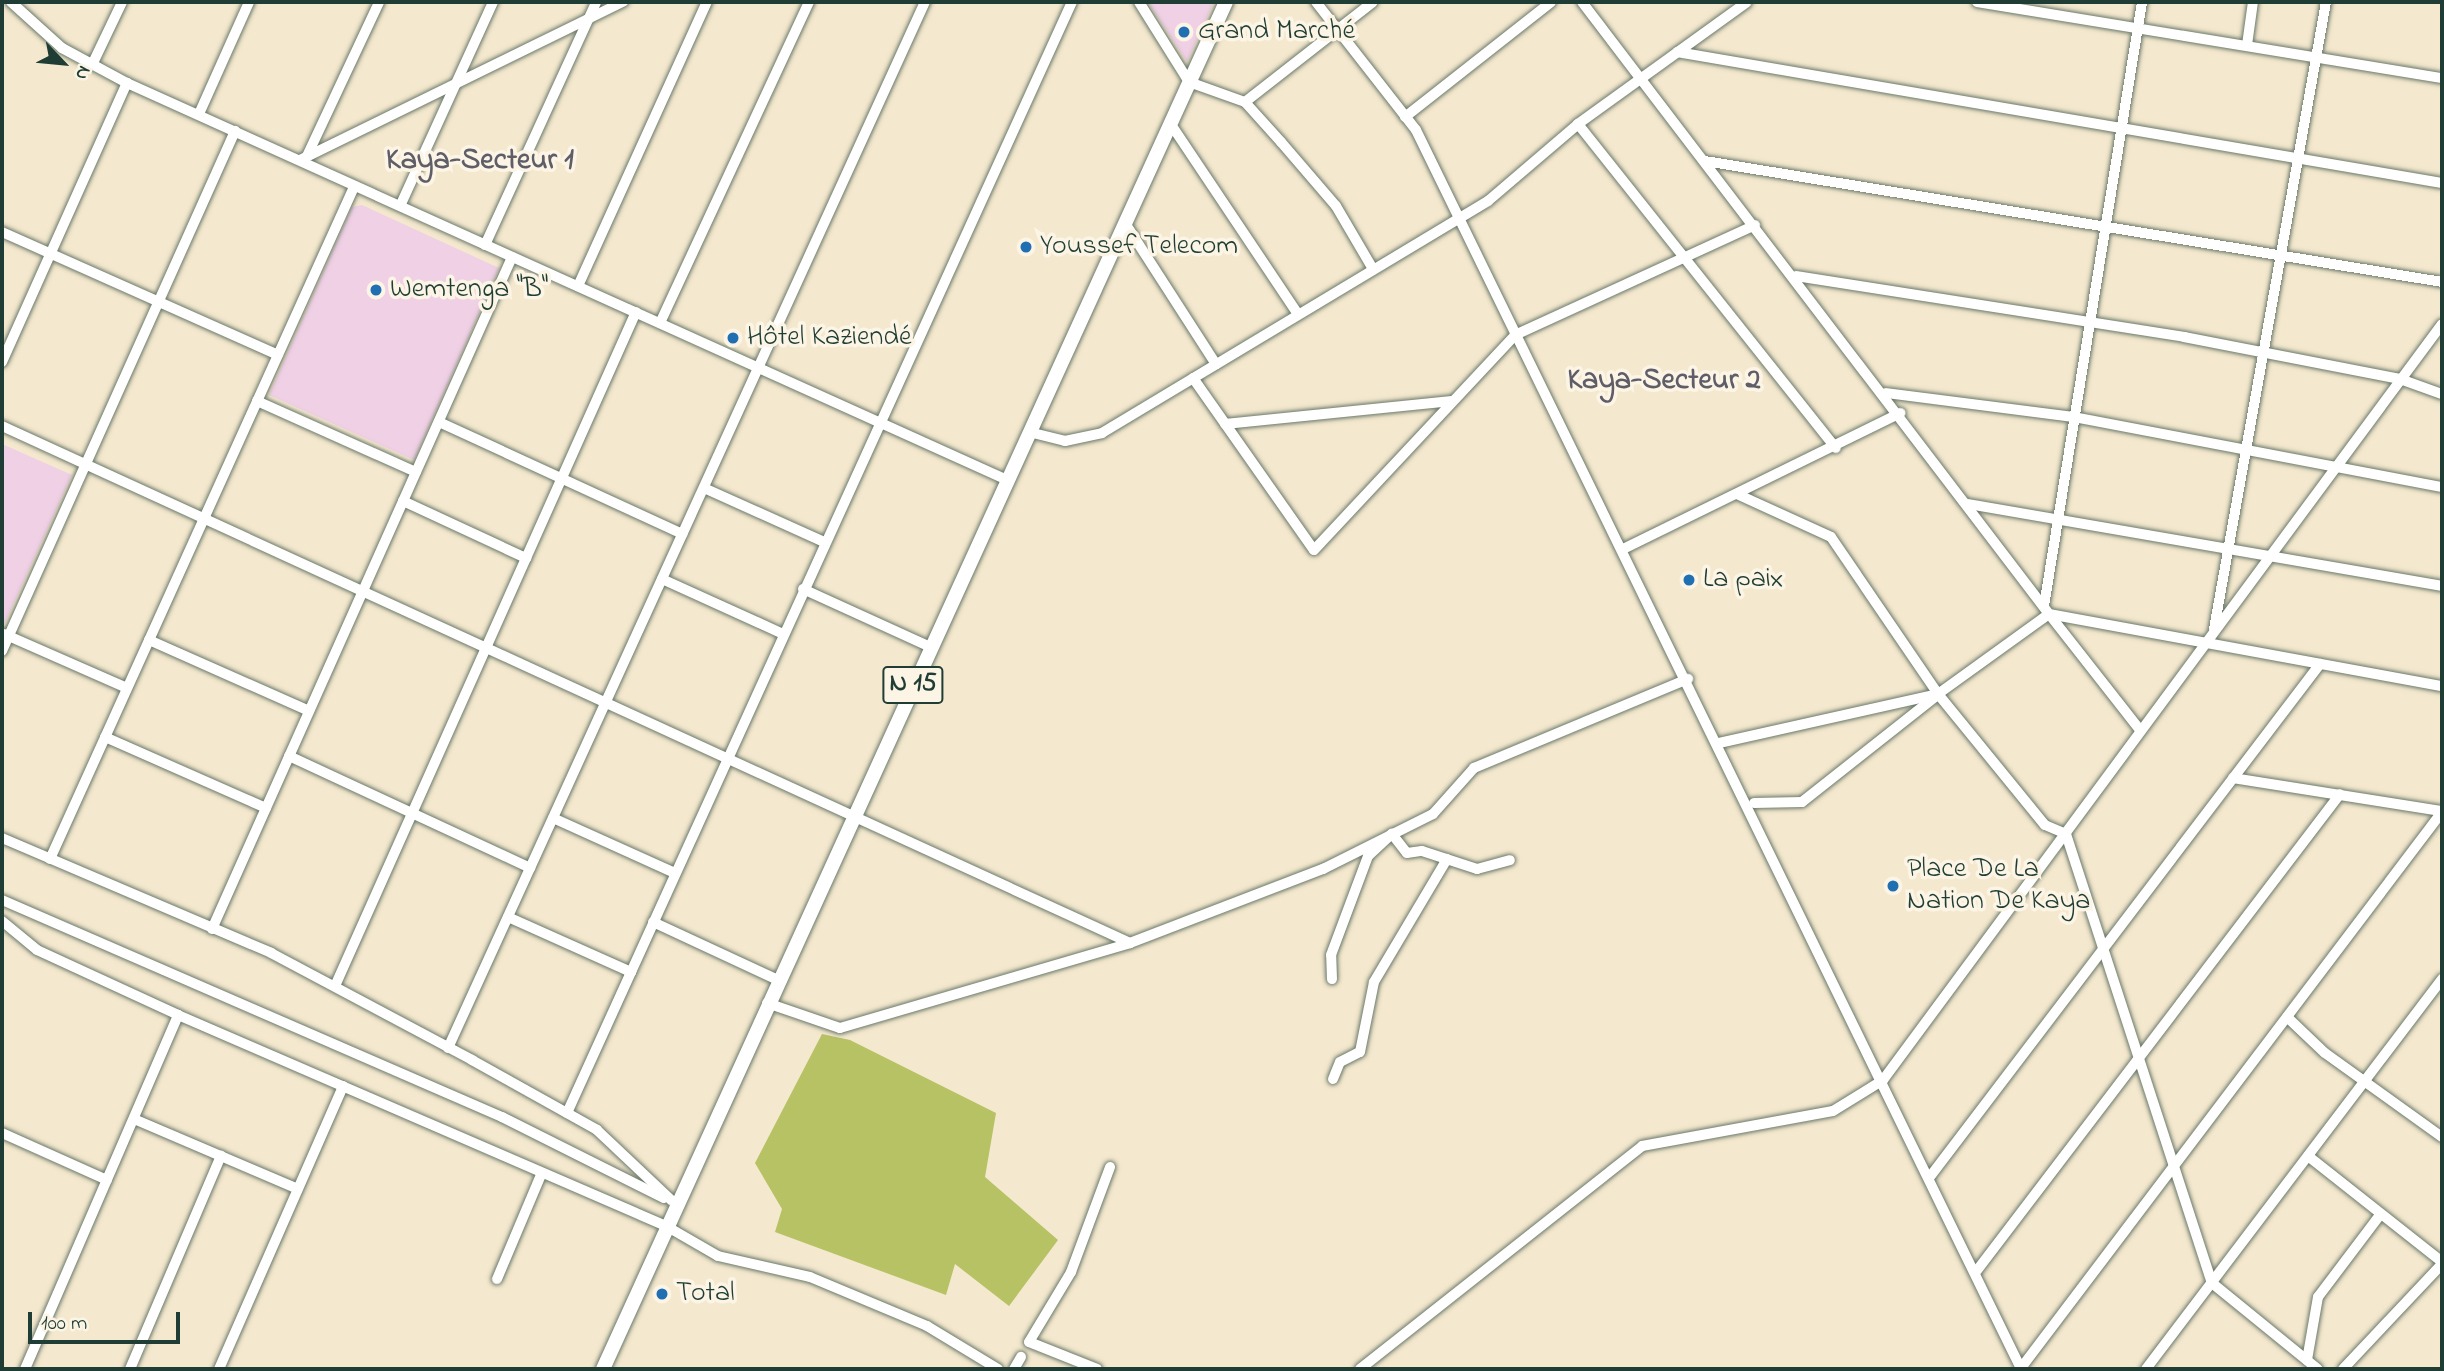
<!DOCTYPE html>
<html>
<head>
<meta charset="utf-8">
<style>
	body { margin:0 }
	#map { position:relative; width:2444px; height:1371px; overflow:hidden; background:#f4e8ce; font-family:"Indie Flower",sans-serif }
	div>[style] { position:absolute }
	.built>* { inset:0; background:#f0d0e5 }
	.green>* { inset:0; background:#b6c264 }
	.roads { filter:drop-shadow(0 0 2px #6a796a) drop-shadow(0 0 2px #6a796a) }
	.minor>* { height:10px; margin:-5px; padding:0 5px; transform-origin:5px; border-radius:5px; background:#fff }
	.major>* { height:14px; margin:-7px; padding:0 7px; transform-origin:7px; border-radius:7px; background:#fff }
	.dots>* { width:19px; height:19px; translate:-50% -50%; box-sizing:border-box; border:4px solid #fcf5e5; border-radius:50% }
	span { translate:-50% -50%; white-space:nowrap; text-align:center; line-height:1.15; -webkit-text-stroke:7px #fcf5e5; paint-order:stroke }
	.shield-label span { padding:2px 5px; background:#fcf5e5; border:2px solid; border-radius:5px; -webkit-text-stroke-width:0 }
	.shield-label { font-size:26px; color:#1f3d34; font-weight:700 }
	.poi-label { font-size:28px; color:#1f3d34 }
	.left { translate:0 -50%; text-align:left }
	.neighbourhood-label { font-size:30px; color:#5f5d68; font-weight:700 }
	.frame { position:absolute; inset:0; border:4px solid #1f3d34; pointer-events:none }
	.north { position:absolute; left:28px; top:28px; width:70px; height:70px; -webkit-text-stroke:5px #fcf5e5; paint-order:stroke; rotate:116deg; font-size:19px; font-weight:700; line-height:28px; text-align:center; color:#1f3d34 }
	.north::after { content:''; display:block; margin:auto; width:24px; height:32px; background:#1f3d34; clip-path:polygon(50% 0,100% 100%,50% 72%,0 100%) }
	.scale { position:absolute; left:28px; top:1312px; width:152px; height:32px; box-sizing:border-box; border:4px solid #1f3d34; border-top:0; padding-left:9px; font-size:21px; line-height:24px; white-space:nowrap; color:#1f3d34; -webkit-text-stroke:5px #fcf5e5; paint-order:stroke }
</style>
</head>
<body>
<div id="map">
	<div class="built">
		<div style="clip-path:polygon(1148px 2px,1214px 2px,1187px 62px)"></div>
		<div style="clip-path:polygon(362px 205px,499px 268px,414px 460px,269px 395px,352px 207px)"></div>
		<div style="clip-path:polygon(2px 444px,72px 475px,4px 625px,2px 624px)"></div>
	</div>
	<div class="green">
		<div style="clip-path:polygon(822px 1034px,850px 1040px,996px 1113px,985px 1177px,1058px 1240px,1009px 1306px,955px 1264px,946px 1295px,775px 1232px,782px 1209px,755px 1163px)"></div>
	</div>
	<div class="roads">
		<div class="minor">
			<div style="left:11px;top:2px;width:69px;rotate:42deg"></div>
			<div style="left:62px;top:48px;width:74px;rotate:28.3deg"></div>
			<div style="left:127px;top:83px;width:965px;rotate:24.28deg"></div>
			<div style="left:1139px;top:2px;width:94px;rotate:58deg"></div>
			<div style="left:1189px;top:82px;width:59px;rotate:19.7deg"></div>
			<div style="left:1245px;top:102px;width:54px;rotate:48deg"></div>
			<div style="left:1281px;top:142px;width:84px;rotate:49.3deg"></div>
			<div style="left:1336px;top:206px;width:73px;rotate:59.6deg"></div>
			<div style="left:1316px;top:2px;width:162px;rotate:52deg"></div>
			<div style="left:1416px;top:130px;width:1379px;rotate:63.97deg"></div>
			<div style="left:1582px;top:2px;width:770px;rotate:52.65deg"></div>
			<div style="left:2049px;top:614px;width:400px;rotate:10.4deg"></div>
			<div style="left:1977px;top:2px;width:471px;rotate:9.3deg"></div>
			<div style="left:2247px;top:45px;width:43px;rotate:-82.1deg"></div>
			<div style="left:1677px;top:52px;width:776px;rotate:9.72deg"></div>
			<div style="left:92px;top:65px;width:70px;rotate:-64.5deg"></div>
			<div style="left:1245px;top:102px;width:162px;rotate:-38deg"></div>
			<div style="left:199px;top:114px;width:123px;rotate:-65.9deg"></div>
			<div style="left:1405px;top:117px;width:186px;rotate:-38.2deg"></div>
			<div style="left:1170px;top:123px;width:230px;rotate:56.2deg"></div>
			<div style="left:1578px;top:124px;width:414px;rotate:51.5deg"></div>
			<div style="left:307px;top:156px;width:170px;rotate:-64.9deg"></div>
			<div style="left:300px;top:160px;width:360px;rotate:-26.1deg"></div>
			<div style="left:1705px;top:161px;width:747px;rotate:9.32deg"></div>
			<div style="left:401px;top:204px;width:222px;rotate:-65.5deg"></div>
			<div style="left:1125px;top:223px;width:168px;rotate:57.2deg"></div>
			<div style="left:2px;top:232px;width:302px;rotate:24deg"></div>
			<div style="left:485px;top:245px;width:267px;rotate:-65.4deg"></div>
			<div style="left:1796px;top:276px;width:393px;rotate:8.9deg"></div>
			<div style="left:2184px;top:337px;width:220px;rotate:11deg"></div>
			<div style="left:2400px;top:379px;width:45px;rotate:19.7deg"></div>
			<div style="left:578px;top:286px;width:312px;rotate:-65.6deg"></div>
			<div style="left:660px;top:323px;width:354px;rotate:-65.1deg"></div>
			<div style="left:2px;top:362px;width:306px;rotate:-65.9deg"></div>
			<div style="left:1193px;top:378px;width:210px;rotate:54.9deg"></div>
			<div style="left:1314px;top:550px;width:294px;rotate:-46.9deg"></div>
			<div style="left:1515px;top:335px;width:264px;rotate:-24.6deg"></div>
			<div style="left:1886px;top:393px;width:190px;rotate:7.3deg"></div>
			<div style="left:2074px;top:417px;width:375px;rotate:10.8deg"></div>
			<div style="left:257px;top:401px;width:174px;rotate:24.1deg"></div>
			<div style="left:439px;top:422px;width:268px;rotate:24.7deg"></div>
			<div style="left:1225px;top:424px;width:228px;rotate:-5.8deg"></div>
			<div style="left:2px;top:426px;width:1241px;rotate:24.62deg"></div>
			<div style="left:1029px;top:432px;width:37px;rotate:14deg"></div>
			<div style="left:1065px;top:441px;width:38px;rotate:-12deg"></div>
			<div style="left:1102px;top:433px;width:450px;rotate:-31deg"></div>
			<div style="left:1488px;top:201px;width:118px;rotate:-40.5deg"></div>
			<div style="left:1578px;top:124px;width:208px;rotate:-35.8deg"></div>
			<div style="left:704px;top:488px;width:132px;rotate:24.2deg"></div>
			<div style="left:1739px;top:495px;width:101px;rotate:24.5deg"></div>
			<div style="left:1831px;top:537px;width:190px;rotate:55.7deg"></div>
			<div style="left:1938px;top:694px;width:137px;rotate:-35.8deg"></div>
			<div style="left:2049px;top:614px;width:147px;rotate:51.9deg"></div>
			<div style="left:403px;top:501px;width:136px;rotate:24.9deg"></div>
			<div style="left:1968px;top:504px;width:481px;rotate:9.8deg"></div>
			<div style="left:1623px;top:549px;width:309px;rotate:-26.1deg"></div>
			<div style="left:662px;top:579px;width:133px;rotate:24.4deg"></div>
			<div style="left:803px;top:589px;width:140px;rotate:24.5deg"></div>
			<div style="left:2044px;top:606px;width:612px;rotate:-80.78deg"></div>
			<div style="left:2214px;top:629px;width:637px;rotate:-79.87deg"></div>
			<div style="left:4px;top:634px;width:134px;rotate:23.7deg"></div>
			<div style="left:149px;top:640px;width:175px;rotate:23.9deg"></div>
			<div style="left:2px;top:651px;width:570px;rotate:-65.86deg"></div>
			<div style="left:1938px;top:694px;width:169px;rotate:50.8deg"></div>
			<div style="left:2045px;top:825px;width:23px;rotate:23deg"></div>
			<div style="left:2066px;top:834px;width:472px;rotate:72deg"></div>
			<div style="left:2212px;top:1283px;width:136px;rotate:39.1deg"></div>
			<div style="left:105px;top:737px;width:176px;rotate:23.8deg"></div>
			<div style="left:1719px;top:743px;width:224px;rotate:-12.6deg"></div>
			<div style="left:289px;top:756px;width:266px;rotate:24.9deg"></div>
			<div style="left:2233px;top:778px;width:212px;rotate:9deg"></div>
			<div style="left:1754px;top:803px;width:48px;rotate:-1.2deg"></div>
			<div style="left:1802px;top:802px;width:171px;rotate:-38.3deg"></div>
			<div style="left:553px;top:818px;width:134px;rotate:24.3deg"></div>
			<div style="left:2px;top:838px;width:293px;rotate:23.1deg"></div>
			<div style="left:271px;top:953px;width:228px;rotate:28deg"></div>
			<div style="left:472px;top:1060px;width:143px;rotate:29.2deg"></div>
			<div style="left:597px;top:1130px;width:103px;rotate:43.4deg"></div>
			<div style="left:50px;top:859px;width:738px;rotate:-65.66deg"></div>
			<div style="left:2px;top:900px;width:545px;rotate:23.46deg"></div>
			<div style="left:502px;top:1117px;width:181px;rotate:26.6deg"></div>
			<div style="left:508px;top:917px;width:135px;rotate:24.1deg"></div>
			<div style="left:2px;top:921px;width:45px;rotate:39.6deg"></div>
			<div style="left:37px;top:950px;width:155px;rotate:24.7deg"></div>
			<div style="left:178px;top:1015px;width:532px;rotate:23.38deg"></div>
			<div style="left:666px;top:1226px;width:60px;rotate:30deg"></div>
			<div style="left:718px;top:1256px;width:94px;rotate:12.9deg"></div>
			<div style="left:810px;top:1277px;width:127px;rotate:22.7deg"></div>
			<div style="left:927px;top:1326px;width:83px;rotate:31.2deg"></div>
			<div style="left:653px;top:922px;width:138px;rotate:24.9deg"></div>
			<div style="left:212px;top:929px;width:736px;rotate:-65.94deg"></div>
			<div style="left:1332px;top:979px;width:24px;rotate:-92deg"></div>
			<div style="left:1331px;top:955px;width:106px;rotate:-69.5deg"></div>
			<div style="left:1368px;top:856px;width:33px;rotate:-43deg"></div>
			<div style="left:1392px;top:834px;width:24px;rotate:52deg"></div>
			<div style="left:1407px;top:853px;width:15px;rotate:-8deg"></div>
			<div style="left:1422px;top:851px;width:58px;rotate:18.1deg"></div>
			<div style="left:1477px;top:869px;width:34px;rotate:-15deg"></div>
			<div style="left:335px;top:986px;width:738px;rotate:-65.94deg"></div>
			<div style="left:767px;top:1003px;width:77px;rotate:18.9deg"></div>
			<div style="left:840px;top:1028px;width:302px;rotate:-16.3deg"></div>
			<div style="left:1130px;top:943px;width:207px;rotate:-21deg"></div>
			<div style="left:1323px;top:869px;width:123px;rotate:-26.6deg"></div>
			<div style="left:1433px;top:814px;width:62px;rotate:-48.3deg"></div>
			<div style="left:1474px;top:768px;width:232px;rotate:-22.6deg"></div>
			<div style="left:2287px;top:1017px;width:52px;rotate:43.5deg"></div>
			<div style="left:2325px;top:1053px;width:144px;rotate:35.7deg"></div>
			<div style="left:448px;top:1048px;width:1150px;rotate:-65.49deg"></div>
			<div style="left:1333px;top:1079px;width:18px;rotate:-68deg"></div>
			<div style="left:1340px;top:1062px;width:22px;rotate:-27deg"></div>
			<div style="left:1360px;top:1052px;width:71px;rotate:-78.7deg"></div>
			<div style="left:1374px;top:982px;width:143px;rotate:-59.3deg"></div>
			<div style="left:567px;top:1113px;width:1220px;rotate:-65.56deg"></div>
			<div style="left:134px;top:1119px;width:178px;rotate:23.1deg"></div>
			<div style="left:2px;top:1133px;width:115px;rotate:24.1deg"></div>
			<div style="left:2308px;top:1156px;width:171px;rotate:38.3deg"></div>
			<div style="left:1929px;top:1178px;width:646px;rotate:-52.74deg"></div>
			<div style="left:1975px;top:1273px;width:602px;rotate:-52.69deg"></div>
			<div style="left:497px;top:1279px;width:113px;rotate:-67.1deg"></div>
			<div style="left:2307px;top:1360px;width:64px;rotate:-80.1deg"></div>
			<div style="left:2318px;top:1297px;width:103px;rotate:-52.9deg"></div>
			<div style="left:2021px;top:1368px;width:697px;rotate:-52.87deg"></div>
			<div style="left:25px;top:1369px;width:386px;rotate:-66.6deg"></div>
			<div style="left:130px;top:1369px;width:232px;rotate:-66.9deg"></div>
			<div style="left:219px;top:1369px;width:309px;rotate:-66.3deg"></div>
			<div style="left:1014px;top:1369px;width:14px;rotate:-60deg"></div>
			<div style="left:1097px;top:1369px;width:73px;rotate:-158.3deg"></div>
			<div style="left:1029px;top:1342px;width:82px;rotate:-59deg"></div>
			<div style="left:1071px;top:1272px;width:112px;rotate:-69.6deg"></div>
			<div style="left:1360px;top:1369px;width:360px;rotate:-38.3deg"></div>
			<div style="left:1642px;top:1146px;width:194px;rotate:-10.4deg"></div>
			<div style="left:1833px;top:1111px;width:59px;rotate:-31.8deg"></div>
			<div style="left:1883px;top:1080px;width:940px;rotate:-53.52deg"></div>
			<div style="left:2146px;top:1369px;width:490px;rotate:-52.8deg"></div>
			<div style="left:2343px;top:1369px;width:144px;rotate:-46.7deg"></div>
		</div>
		<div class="major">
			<div style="left:603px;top:1369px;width:1502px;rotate:-65.5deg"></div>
		</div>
	</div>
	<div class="dots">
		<div style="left:1184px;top:32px;background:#1f6fb2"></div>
		<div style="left:1026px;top:247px;background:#1f6fb2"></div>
		<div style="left:376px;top:290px;background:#1f6fb2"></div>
		<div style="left:733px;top:338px;background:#1f6fb2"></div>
		<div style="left:1689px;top:580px;background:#1f6fb2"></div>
		<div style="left:1893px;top:886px;background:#1f6fb2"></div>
		<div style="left:662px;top:1294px;background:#1f6fb2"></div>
	</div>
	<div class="shield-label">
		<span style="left:913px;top:685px">N 15</span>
	</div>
	<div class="poi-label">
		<span class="left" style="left:1198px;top:32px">Grand Marché</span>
		<span class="left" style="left:1040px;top:247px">Youssef Telecom</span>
		<span class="left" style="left:390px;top:290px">Wemtenga "B"</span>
		<span class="left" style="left:747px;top:338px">Hôtel Kaziendé</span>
		<span class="left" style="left:1703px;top:580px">La paix</span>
		<span class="left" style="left:1907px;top:886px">Place De La<br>Nation De Kaya</span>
		<span class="left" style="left:676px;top:1294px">Total</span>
	</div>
	<div class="neighbourhood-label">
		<span style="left:480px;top:161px">Kaya-Secteur 1</span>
		<span style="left:1664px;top:381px">Kaya-Secteur 2</span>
	</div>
	<div class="frame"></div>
	<div class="north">N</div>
	<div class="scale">100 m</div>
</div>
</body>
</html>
